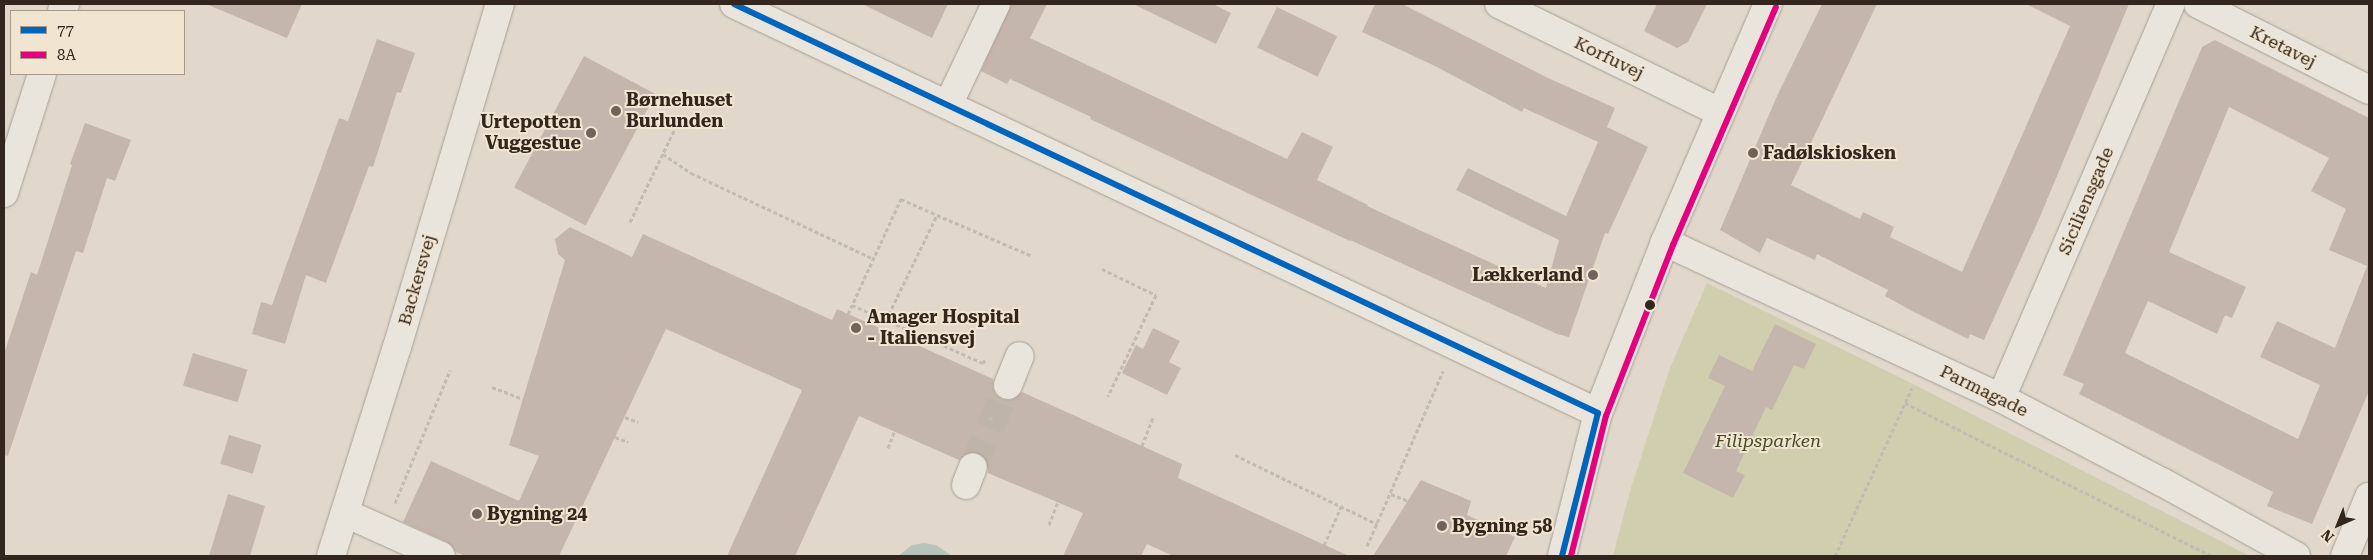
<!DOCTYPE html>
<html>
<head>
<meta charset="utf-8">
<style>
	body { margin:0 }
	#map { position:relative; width:2373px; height:560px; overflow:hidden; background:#e1d8cb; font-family:"Roboto Serif",serif }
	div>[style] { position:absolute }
	.green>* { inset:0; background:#d1ceaf }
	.water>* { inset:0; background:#b6c4ba }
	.building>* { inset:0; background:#c4b6ac; transform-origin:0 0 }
	.minor-tunnel>* { height:28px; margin-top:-14px; transform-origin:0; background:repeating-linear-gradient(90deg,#beb4a8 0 28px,transparent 0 42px) }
	.path>* { height:3px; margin-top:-1.5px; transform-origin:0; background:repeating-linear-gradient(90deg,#c1bbb4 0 4px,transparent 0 6.5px) }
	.roads { filter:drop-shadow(0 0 1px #a69e95) drop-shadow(0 0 1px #a69e95) }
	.minor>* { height:28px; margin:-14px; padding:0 14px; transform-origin:14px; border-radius:14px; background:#e9e4dc }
	.bus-1>* { height:6px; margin:-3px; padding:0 3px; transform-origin:3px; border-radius:3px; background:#0065bd }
	.bus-2>* { height:6px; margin:-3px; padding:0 3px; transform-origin:3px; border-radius:3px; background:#e5007d }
	.dots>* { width:14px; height:14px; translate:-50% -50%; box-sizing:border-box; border:2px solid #f1e5d1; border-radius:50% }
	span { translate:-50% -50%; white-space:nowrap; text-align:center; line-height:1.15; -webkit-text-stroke:4px #f1e5d1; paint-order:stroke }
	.street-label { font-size:18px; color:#32261e }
	.poi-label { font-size:18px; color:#32261e; font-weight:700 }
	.left { translate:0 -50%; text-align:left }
	.right { translate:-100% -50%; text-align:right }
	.park-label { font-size:18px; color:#464c27; font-style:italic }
	.frame { position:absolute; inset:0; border:5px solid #32261e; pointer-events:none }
	.legend { position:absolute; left:10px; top:10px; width:175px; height:65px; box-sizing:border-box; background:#f1e5d1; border:1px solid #a59989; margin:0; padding:6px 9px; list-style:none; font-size:15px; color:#32261e }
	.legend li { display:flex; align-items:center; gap:10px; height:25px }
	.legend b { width:25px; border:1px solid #a59989 }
	.north { position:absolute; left:2313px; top:500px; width:50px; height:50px; -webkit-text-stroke:4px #f1e5d1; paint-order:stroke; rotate:224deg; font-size:14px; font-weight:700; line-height:20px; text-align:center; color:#32261e }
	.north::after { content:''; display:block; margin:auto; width:18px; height:22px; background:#32261e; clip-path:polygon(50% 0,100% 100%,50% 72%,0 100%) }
</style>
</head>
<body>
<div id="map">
	<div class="green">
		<div style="clip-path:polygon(1707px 283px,1909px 382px,2250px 556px,1613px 556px,1630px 491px,1670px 368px)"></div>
	</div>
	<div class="water">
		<div style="clip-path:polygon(924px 543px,936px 545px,952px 556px,898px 556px,912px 545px)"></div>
	</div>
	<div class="building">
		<div style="clip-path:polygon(206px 4px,302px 4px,287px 38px)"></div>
		<div style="clip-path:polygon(862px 4px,948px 4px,932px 38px)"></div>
		<div style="clip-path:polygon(1011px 4px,1047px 4px,1030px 38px,1287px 159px,1302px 132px,1333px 147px,1317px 180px,1368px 205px,1367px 206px,1546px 288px,1559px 240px,1456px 190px,1468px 168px,1566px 216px,1598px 142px,1524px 108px,1522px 112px,1435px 66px,1362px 32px,1375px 4px,1402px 4px,1548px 78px,1615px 108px,1607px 127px,1648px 147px,1608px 234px,1605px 233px,1569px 337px,1557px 334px,1350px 240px,1350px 241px,1090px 119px,1091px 117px,1010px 79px,1007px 84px,981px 71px)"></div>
		<div style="clip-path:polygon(1133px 4px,1213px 4px,1231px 13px,1216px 44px)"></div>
		<div style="clip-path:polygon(1657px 4px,1707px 4px,1688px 42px,1677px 48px,1644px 31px)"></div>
		<div style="clip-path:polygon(1822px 4px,1877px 4px,1791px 185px,1860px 219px,1863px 212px,1894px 227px,1890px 237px,1962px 272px,2070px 26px,2026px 4px,2129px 4px,2039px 219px,1984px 340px,1970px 334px,1968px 339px,1912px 311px,1885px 296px,1888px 290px,1817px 254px,1815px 260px,1767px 238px,1760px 253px,1720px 230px,1777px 96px)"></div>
		<div style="left:1277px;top:7px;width:67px;height:45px;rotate:26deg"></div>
		<div style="clip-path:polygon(377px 39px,415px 53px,401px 93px,397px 92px,373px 167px,369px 166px,326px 283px,306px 275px,285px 344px,252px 334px,261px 302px,272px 305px,339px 118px,348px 121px)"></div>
		<div style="clip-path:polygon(evenodd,2215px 40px,2369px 118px,2369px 391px,2312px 524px,2267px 506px,2273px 492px,2079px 394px,2084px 384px,2063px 375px,2202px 47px,2215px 40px,2229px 107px,2329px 158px,2311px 191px,2346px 209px,2329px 250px,2367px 266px,2335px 348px,2277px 321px,2260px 357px,2320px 385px,2298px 439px,2125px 353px,2148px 301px,2217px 334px,2225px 315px,2232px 318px,2246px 287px,2169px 252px,2229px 107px)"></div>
		<div style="left:584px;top:56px;width:81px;height:149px;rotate:28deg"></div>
		<div style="clip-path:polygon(85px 123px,131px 140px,115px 181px,107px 178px,83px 253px,76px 251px,8px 456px,4px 455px,4px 354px,31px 272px,37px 275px,72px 165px,70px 164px)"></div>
		<div style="clip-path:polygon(570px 227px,632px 257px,643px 234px,832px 320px,837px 309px,993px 379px,993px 388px,996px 395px,1002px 399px,1011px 400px,1022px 392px,1182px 464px,1178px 478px,1349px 556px,1173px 556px,1147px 544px,1141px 556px,1063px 556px,1083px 513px,988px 473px,988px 464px,985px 457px,979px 453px,970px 452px,959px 460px,859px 416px,795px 556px,727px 556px,802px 390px,666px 329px,559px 556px,465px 556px,456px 552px,447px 542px,403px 522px,431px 461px,519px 501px,539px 456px,509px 445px,565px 260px,558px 254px,555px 239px)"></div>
		<div style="clip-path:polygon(1775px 324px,1816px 344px,1804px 369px,1794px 365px,1772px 410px,1766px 407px,1736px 471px,1745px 475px,1733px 498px,1683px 473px,1725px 386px,1708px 378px,1719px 355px,1752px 371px)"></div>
		<div style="clip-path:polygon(1153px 328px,1180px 341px,1169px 362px,1181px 368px,1167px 395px,1122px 373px,1136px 345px,1143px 349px)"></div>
		<div style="left:193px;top:353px;width:57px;height:34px;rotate:17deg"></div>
		<div style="left:229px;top:435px;width:34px;height:30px;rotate:17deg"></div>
		<div style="clip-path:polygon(1421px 480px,1471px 501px,1467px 515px,1515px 537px,1506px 556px,1373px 556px)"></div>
		<div style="clip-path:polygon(228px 494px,265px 506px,250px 556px,209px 556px)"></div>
	</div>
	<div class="minor-tunnel">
		<div style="left:973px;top:467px;width:89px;rotate:-66.9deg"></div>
	</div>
	<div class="path">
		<div style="left:663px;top:154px;width:34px;rotate:34deg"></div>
		<div style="left:691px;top:173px;width:200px;rotate:25.2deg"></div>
		<div style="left:630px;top:222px;width:115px;rotate:-64.3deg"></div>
		<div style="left:1102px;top:269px;width:60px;rotate:25.7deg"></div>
		<div style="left:1156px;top:295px;width:112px;rotate:115.4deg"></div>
		<div style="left:852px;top:305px;width:37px;rotate:24deg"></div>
		<div style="left:848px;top:314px;width:127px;rotate:-65.3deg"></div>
		<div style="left:901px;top:199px;width:39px;rotate:24deg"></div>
		<div style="left:985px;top:360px;width:4px;rotate:124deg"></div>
		<div style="left:983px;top:363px;width:106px;rotate:-156.1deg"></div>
		<div style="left:886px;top:320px;width:117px;rotate:-64.1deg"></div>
		<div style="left:937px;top:215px;width:103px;rotate:23.3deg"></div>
		<div style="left:492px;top:387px;width:33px;rotate:21deg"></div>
		<div style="left:1905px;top:403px;width:343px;rotate:26.5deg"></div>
		<div style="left:625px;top:417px;width:14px;rotate:21deg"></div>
		<div style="left:989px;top:418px;width:4px;rotate:14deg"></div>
		<div style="left:615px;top:437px;width:14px;rotate:21deg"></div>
		<div style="left:1142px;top:446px;width:31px;rotate:-69deg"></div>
		<div style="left:888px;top:448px;width:17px;rotate:-69deg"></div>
		<div style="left:1235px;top:455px;width:158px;rotate:25.9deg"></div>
		<div style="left:1391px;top:494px;width:18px;rotate:22deg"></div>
		<div style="left:395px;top:503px;width:144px;rotate:-67.5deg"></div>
		<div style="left:1049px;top:525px;width:25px;rotate:-69deg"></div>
		<div style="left:1324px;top:545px;width:42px;rotate:-65.9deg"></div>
		<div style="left:1367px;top:546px;width:191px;rotate:-66.5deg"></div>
		<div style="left:1835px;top:556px;width:185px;rotate:-65.4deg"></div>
	</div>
	<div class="roads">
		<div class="minor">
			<div style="left:734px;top:4px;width:956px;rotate:25.33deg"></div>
			<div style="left:1499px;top:4px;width:245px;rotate:26.1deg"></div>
			<div style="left:2198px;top:4px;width:191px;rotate:26.7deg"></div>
			<div style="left:62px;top:11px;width:8px;rotate:-67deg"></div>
			<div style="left:948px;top:105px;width:112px;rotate:-64.6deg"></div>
			<div style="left:4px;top:193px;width:125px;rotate:-72.3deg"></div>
			<div style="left:1665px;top:242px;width:370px;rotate:24.9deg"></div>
			<div style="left:2001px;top:398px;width:182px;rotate:27.6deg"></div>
			<div style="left:2162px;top:482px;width:153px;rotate:28.9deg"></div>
			<div style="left:1008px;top:385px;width:31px;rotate:-68deg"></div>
			<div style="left:2001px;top:398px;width:429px;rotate:-66.7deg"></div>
			<div style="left:966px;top:485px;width:19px;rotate:-69deg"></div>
			<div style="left:345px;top:513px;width:105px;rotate:24.1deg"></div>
			<div style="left:331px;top:556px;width:219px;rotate:-72.5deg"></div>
			<div style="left:397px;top:347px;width:358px;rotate:-73.3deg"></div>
			<div style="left:1562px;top:556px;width:147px;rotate:-75.9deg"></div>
			<div style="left:1598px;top:413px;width:184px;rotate:-68.6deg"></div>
			<div style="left:1665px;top:242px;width:259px;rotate:-66.6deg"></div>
			<div style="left:2345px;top:556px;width:64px;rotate:-67.9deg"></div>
		</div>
	</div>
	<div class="bus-1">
		<div style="left:734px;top:4px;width:956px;rotate:25.33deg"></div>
		<div style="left:1562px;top:556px;width:147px;rotate:-75.9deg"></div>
	</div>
	<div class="bus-2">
		<div style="left:1571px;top:556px;width:144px;rotate:-76deg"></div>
		<div style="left:1606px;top:416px;width:184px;rotate:-68.6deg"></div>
		<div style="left:1673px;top:245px;width:259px;rotate:-66.6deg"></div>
	</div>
	<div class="dots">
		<div style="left:616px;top:111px;background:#6f645b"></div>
		<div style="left:591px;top:133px;background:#6f645b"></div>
		<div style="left:1753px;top:153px;background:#6f645b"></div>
		<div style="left:1593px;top:275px;background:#6f645b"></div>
		<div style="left:1650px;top:305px;background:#32261e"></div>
		<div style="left:856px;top:328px;background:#6f645b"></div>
		<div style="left:477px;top:514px;background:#6f645b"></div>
		<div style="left:1442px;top:526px;background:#6f645b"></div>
	</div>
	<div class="street-label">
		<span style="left:2283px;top:47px;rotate:27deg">Kretavej</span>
		<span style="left:1609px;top:58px;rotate:26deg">Korfuvej</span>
		<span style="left:2086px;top:201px;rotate:-67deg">Siciliensgade</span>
		<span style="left:417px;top:280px;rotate:-74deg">Backersvej</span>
		<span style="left:1984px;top:391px;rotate:26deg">Parmagade</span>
	</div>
	<div class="poi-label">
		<span class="left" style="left:626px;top:111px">Børnehuset<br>Burlunden</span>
		<span class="right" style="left:581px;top:133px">Urtepotten<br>Vuggestue</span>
		<span class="left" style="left:1763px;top:153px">Fadølskiosken</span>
		<span class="right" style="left:1583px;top:275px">Lækkerland</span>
		<span class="left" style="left:867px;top:328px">Amager Hospital<br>- Italiensvej</span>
		<span class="left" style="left:487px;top:514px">Bygning 24</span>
		<span class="left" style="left:1452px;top:526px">Bygning 58</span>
	</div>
	<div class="park-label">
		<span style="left:1768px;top:441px">Filipsparken</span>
	</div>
	<div class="frame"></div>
	<ul class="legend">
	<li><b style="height:6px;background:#0065bd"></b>77</li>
	<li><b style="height:6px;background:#e5007d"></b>8A</li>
	</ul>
	<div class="north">N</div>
</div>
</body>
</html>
